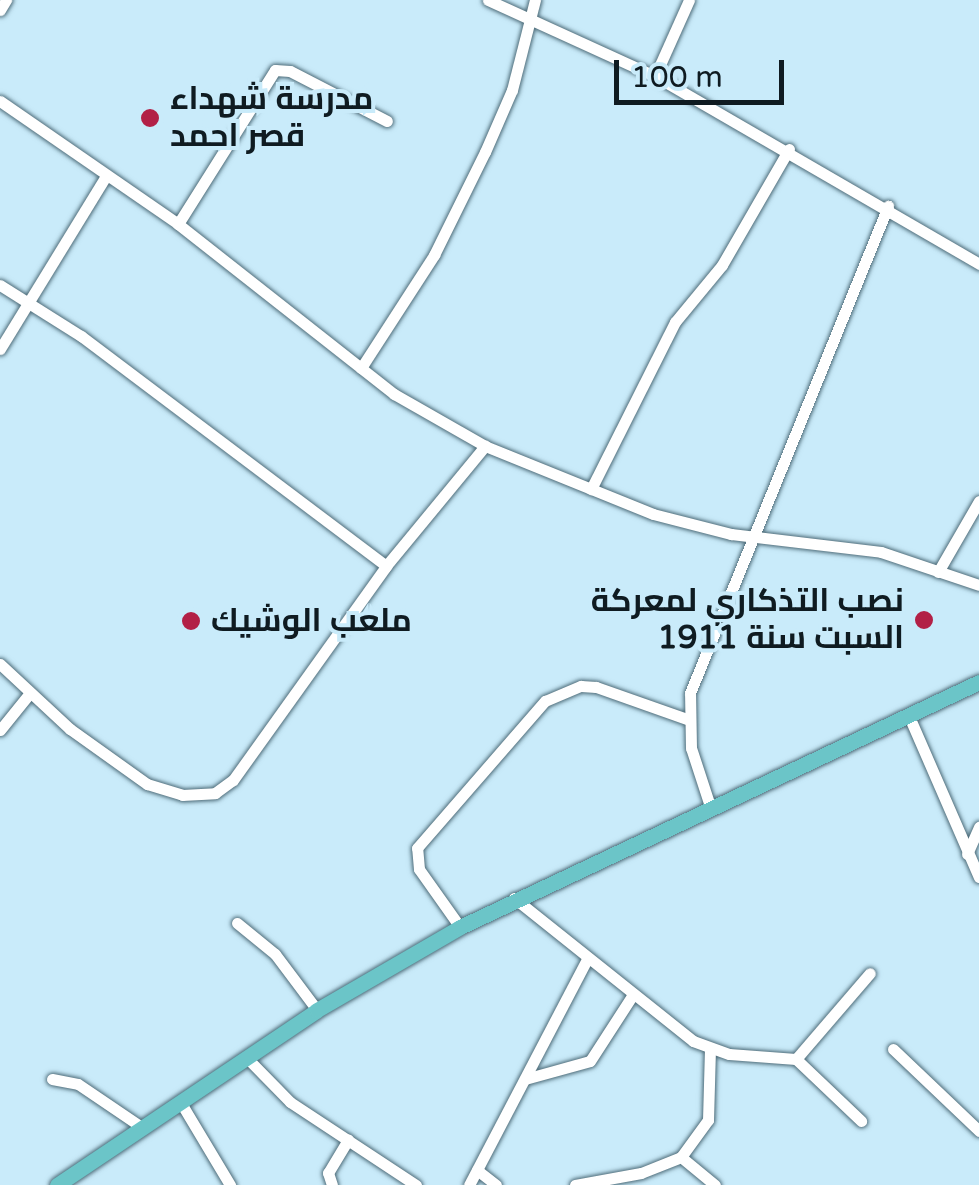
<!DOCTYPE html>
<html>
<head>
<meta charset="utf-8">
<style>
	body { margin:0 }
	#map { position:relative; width:979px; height:1185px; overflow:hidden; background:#c9ebfa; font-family:"Varela Round",Cairo,sans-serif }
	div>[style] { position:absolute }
	.roads { filter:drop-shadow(0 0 2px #4e6c79) drop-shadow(0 0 2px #4e6c79) }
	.minor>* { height:11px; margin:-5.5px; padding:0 5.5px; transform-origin:5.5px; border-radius:5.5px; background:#fff }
	.major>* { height:15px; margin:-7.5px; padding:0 7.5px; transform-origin:7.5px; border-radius:7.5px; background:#6bc5c8 }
	.dots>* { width:28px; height:28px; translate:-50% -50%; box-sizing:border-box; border:5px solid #c9ebfa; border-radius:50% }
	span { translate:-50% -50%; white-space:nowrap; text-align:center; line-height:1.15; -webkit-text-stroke:8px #c9ebfa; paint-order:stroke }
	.poi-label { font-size:32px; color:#0f1b21; font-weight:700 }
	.left { translate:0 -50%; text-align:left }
	.right { translate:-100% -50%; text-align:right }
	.scale { position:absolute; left:614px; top:60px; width:170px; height:45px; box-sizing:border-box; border:5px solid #0f1b21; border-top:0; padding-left:12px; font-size:30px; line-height:35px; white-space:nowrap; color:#0f1b21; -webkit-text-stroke:8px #c9ebfa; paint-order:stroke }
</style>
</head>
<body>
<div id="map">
	<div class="roads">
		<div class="minor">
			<div style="left:488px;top:0;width:183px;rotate:24.5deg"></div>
			<div style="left:655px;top:76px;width:375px;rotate:30.1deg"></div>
			<div style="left:0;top:10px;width:12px;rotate:-59deg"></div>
			<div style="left:655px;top:76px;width:83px;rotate:-65.9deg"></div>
			<div style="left:0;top:101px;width:216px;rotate:34.6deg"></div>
			<div style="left:178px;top:224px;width:275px;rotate:38.2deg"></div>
			<div style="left:394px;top:394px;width:105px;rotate:29.7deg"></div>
			<div style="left:485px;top:446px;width:181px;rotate:22deg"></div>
			<div style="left:653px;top:514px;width:81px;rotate:14.4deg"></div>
			<div style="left:731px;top:534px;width:151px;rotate:6.8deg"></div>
			<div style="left:881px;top:552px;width:103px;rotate:18.6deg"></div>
			<div style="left:178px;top:224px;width:182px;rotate:-57.8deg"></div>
			<div style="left:275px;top:70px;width:15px;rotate:4deg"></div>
			<div style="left:290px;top:71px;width:109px;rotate:27.3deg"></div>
			<div style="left:0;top:285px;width:96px;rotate:32.2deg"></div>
			<div style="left:81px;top:336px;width:382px;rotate:37deg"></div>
			<div style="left:0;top:349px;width:203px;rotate:-58.5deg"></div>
			<div style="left:361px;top:368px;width:135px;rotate:-57.1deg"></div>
			<div style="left:434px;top:255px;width:115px;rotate:-63.7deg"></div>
			<div style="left:485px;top:152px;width:68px;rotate:-66.5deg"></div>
			<div style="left:512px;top:90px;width:93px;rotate:-75.7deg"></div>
			<div style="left:591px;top:489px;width:187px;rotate:-63.3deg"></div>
			<div style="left:675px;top:322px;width:74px;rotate:-50.5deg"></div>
			<div style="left:722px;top:265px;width:134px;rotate:-60deg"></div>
			<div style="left:938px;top:572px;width:82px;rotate:-60deg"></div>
			<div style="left:0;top:664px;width:96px;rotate:42.9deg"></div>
			<div style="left:70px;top:729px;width:95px;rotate:35.5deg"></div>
			<div style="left:147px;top:784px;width:37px;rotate:17deg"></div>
			<div style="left:182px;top:795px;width:33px;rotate:-3deg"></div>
			<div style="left:215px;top:793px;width:22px;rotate:-36deg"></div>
			<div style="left:233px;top:780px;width:263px;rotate:-54.4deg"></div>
			<div style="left:386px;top:566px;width:156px;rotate:-50.5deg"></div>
			<div style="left:908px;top:714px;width:178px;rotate:66.5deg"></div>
			<div style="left:0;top:730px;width:46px;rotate:-51.1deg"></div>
			<div style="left:710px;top:806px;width:61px;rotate:-108.1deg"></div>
			<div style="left:691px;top:748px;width:55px;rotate:-91deg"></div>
			<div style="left:690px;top:693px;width:526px;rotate:-67.87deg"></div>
			<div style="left:967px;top:854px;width:30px;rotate:-66deg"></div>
			<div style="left:514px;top:898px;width:229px;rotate:38.6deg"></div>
			<div style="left:693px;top:1041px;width:38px;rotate:20deg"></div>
			<div style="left:729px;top:1054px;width:67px;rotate:4.3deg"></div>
			<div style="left:796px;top:1059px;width:90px;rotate:43.6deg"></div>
			<div style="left:237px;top:923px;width:49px;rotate:39.2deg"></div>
			<div style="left:275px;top:954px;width:70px;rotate:53.1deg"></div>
			<div style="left:460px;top:927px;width:71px;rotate:-125.3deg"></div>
			<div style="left:419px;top:869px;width:21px;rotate:-95deg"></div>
			<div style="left:417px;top:848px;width:195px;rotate:-49deg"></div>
			<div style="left:545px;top:701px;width:39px;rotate:-23deg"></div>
			<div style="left:581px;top:686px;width:15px;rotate:4deg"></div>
			<div style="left:596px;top:687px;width:96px;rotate:19.4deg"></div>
			<div style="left:893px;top:1049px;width:119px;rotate:43.6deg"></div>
			<div style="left:246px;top:1057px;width:63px;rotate:45.6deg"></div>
			<div style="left:290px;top:1102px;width:151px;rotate:33.4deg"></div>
			<div style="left:796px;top:1059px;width:113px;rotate:-49.3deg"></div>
			<div style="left:52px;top:1079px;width:26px;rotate:11deg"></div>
			<div style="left:78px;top:1084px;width:78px;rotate:34.1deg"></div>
			<div style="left:525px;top:1079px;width:67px;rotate:-15.5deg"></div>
			<div style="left:590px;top:1061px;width:77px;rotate:-57.1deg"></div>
			<div style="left:181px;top:1103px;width:96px;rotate:59.1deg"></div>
			<div style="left:681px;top:1157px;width:46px;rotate:-53.9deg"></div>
			<div style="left:708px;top:1120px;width:71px;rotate:-88.4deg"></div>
			<div style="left:477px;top:1170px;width:24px;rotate:38deg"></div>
			<div style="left:332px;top:1185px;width:13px;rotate:-108deg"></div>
			<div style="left:328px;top:1173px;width:39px;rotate:-59deg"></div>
			<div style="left:469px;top:1185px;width:253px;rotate:-62.4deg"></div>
			<div style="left:575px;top:1185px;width:67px;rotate:-10.3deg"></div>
			<div style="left:641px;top:1173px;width:43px;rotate:-21.8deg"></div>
			<div style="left:681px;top:1157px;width:44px;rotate:39.5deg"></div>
		</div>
		<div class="major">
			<div style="left:57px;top:1185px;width:313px;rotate:-33.9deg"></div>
			<div style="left:317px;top:1010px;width:165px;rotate:-30.1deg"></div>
			<div style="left:460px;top:927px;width:574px;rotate:-25.27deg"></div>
		</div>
	</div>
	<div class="dots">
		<div style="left:150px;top:118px;background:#b22046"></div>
		<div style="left:924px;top:620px;background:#b22046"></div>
		<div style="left:191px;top:621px;background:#b22046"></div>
	</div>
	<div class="poi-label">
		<span class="left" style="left:170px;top:118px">مدرسة شهداء<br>قصر احمد</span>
		<span class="right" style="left:904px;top:620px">نصب التذكاري لمعركة<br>السبت سنة 1911</span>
		<span class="left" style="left:211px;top:621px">ملعب الوشيك</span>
	</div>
	<div class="scale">100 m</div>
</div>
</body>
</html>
